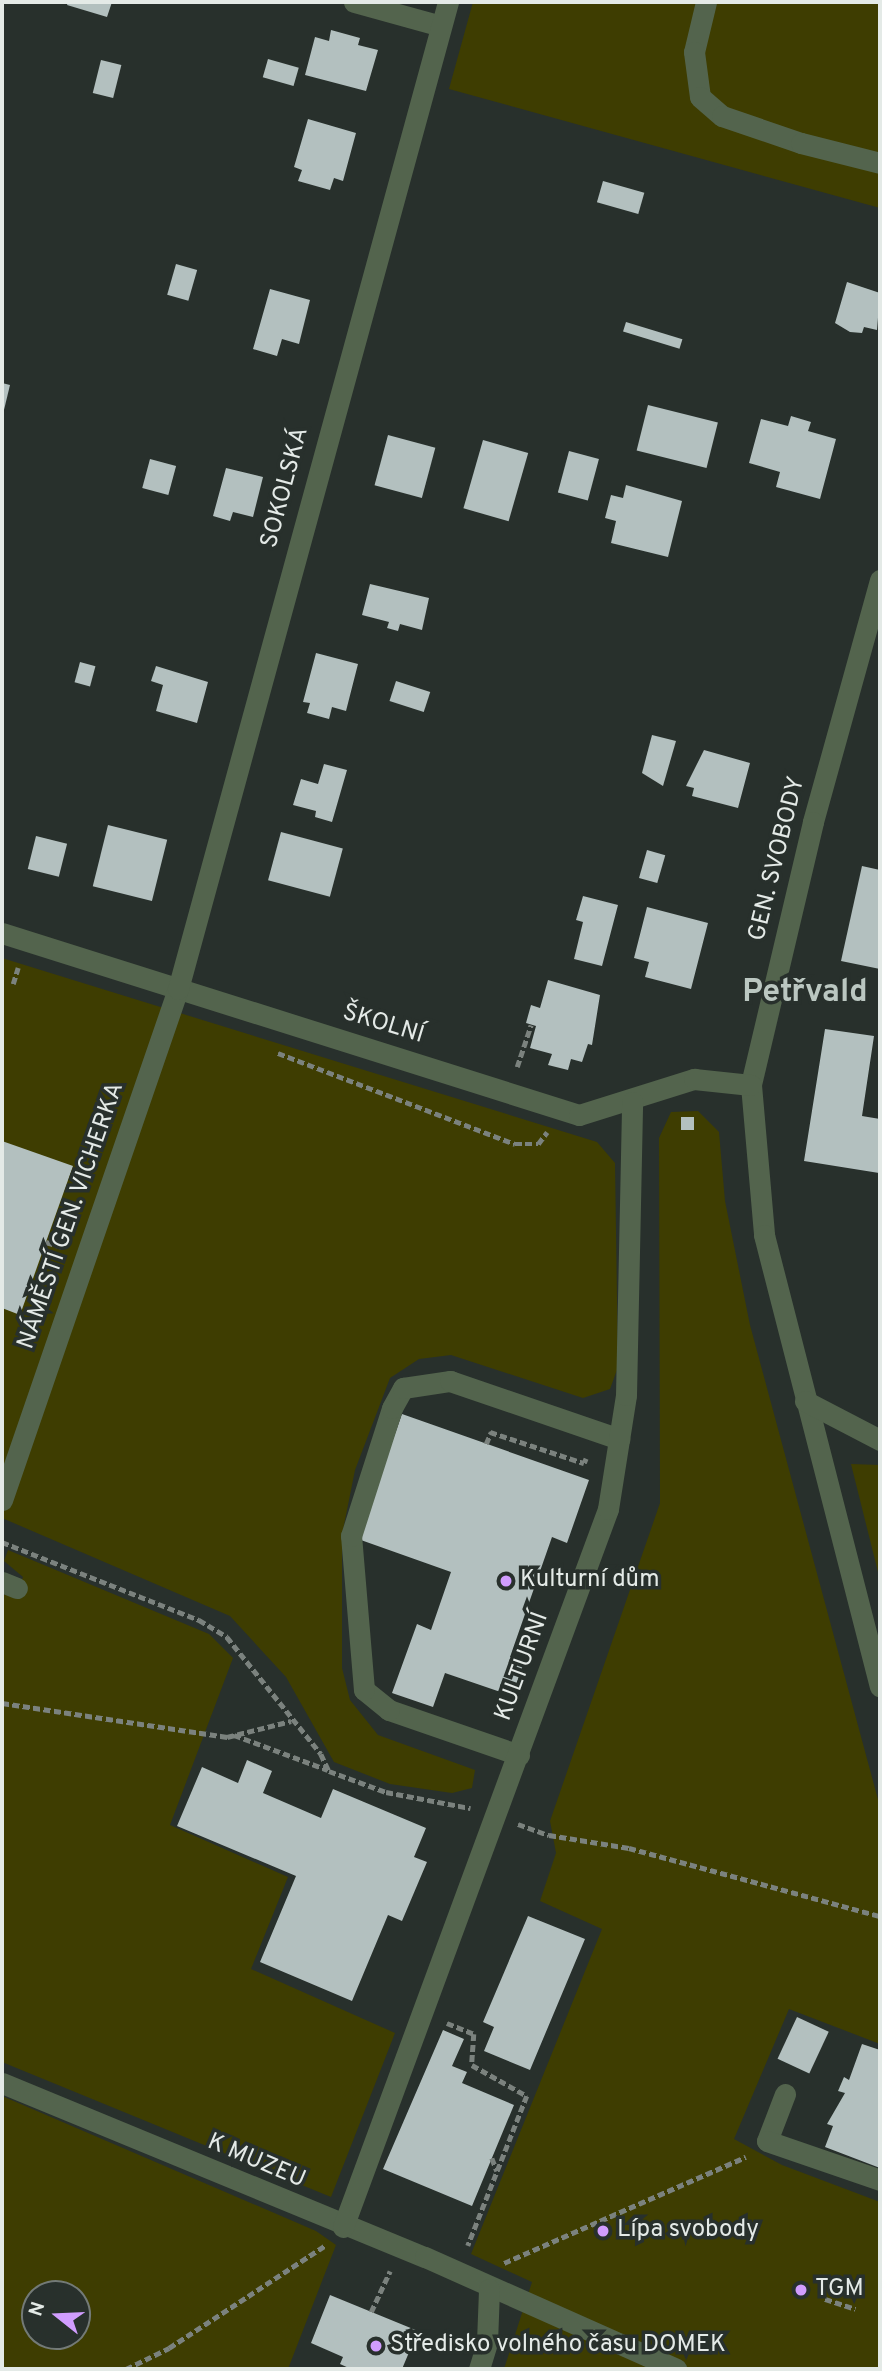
<!DOCTYPE html>
<html>
<head>
<meta charset="utf-8">
<style>
	body { margin:0 }
	#map { position:relative; width:882px; height:2371px; overflow:hidden; background:#28302c; font-family:Overpass,sans-serif }
	div>[style] { position:absolute }
	.green>* { inset:0; background:#3e3d01 }
	.building>* { inset:0; background:#b3c0bf; transform-origin:0 0 }
	.path>* { height:4.5px; margin-top:-2.25px; transform-origin:0; background:repeating-linear-gradient(90deg,#7b827e 0 7px,transparent 0 10.5px) }
	.minor>* { height:21px; margin:-10.5px; padding:0 10.5px; transform-origin:10.5px; border-radius:10.5px; background:#53644d }
	.dots>* { width:19px; height:19px; translate:-50% -50%; box-sizing:border-box; border:4px solid #28302c; border-radius:50% }
	span { translate:-50% -50%; white-space:nowrap; text-align:center; line-height:1.15; -webkit-text-stroke:7px #28302c; paint-order:stroke }
	.street-label { font-size:24px; color:#e4eae7 }
	.poi-label { font-size:24px; color:#e4eae7 }
	.left { translate:0 -50%; text-align:left }
	.district-label { font-size:32px; color:#bbc7c1; font-weight:700 }
	.frame { position:absolute; inset:0; border:4px solid #e4eae7; pointer-events:none }
	.north { position:absolute; left:21px; top:2280px; width:70px; height:70px; box-sizing:border-box; background:#28302c; border:2px solid #737a77; border-radius:50%; rotate:288deg; font-size:19px; font-weight:700; line-height:28px; text-align:center; color:#e4eae7 }
	.north::after { content:''; display:block; margin:auto; width:24px; height:32px; background:#d19dfe; clip-path:polygon(50% 0,100% 100%,50% 72%,0 100%) }
</style>
</head>
<body>
<div id="map">
	<div class="green">
		<div style="clip-path:polygon(473px 2px,880px 2px,880px 208px,449px 89px)"></div>
		<div style="clip-path:polygon(2px 958px,597px 1142px,615px 1163px,618px 1367px,610px 1389px,583px 1398px,451px 1355px,419px 1359px,390px 1378px,355px 1470px,342px 1535px,342px 1668px,350px 1700px,378px 1735px,475px 1770px,472px 1788px,452px 1793px,390px 1784px,334px 1762px,286px 1677px,230px 1616px,2px 1518px)"></div>
		<div style="clip-path:polygon(698px 1111px,719px 1132px,725px 1201px,750px 1325px,880px 1807px,880px 2044px,789px 2009px,734px 2139px,782px 2165px,880px 2202px,880px 2369px,504px 2369px,532px 2282px,471px 2254px,602px 1929px,540px 1901px,556px 1853px,550px 1821px,660px 1503px,659px 1138px,671px 1112px)"></div>
		<div style="clip-path:polygon(851px 1464px,880px 1465px,880px 1580px)"></div>
		<div style="clip-path:polygon(8px 1550px,209px 1634px,233px 1658px,170px 1825px,288px 1877px,251px 1969px,395px 2033px,331px 2197px,2px 2062px,2px 1595px,16px 1594px,23px 1577px,4px 1561px)"></div>
		<div style="clip-path:polygon(evenodd,2px 2096px,316px 2231px,336px 2245px,288px 2369px,2px 2369px,2px 2096px,77px 2294px,77px 2336px,35px 2336px,35px 2294px,77px 2294px)"></div>
	</div>
	<div class="building">
		<div style="clip-path:polygon(68px 2px,112px 2px,107px 17px,67px 5px)"></div>
		<div style="clip-path:polygon(331px 30px,360px 38px,358px 45px,378px 50px,366px 91px,305px 75px,315px 37px,329px 41px)"></div>
		<div style="left:268px;top:59px;width:32px;height:19px;rotate:16deg"></div>
		<div style="left:101px;top:60px;width:21px;height:34px;rotate:14deg"></div>
		<div style="clip-path:polygon(308px 119px,356px 133px,343px 181px,334px 178px,330px 190px,298px 181px,302px 170px,294px 167px)"></div>
		<div style="left:603px;top:181px;width:43px;height:22px;rotate:16deg"></div>
		<div style="left:176px;top:264px;width:22px;height:32px;rotate:16deg"></div>
		<div style="clip-path:polygon(847px 282px,880px 293px,877px 330px,864px 327px,862px 333px,850px 332px,835px 323px)"></div>
		<div style="clip-path:polygon(270px 289px,310px 300px,299px 344px,282px 339px,277px 356px,253px 349px)"></div>
		<div style="left:626px;top:322px;width:59px;height:10px;rotate:17deg"></div>
		<div style="clip-path:polygon(2px 383px,10px 385px,3px 414px,2px 414px)"></div>
		<div style="left:648px;top:405px;width:72px;height:47px;rotate:14deg"></div>
		<div style="clip-path:polygon(791px 416px,811px 422px,808px 431px,836px 439px,820px 499px,776px 487px,780px 472px,749px 463px,761px 419px,788px 426px)"></div>
		<div style="left:388px;top:435px;width:49px;height:52px;rotate:15deg"></div>
		<div style="left:483px;top:440px;width:47px;height:71px;rotate:16deg"></div>
		<div style="left:569px;top:451px;width:31px;height:43px;rotate:15deg"></div>
		<div style="left:150px;top:459px;width:27px;height:30px;rotate:15deg"></div>
		<div style="clip-path:polygon(226px 468px,263px 477px,253px 517px,233px 512px,230px 521px,213px 516px)"></div>
		<div style="clip-path:polygon(626px 485px,682px 501px,668px 557px,611px 543px,616px 521px,605px 518px,611px 495px,623px 498px)"></div>
		<div style="clip-path:polygon(370px 584px,429px 598px,422px 630px,400px 624px,398px 631px,387px 628px,389px 622px,362px 615px)"></div>
		<div style="clip-path:polygon(316px 653px,358px 664px,346px 711px,332px 707px,329px 719px,307px 713px,310px 703px,303px 702px)"></div>
		<div style="left:80px;top:662px;width:16px;height:21px;rotate:15deg"></div>
		<div style="clip-path:polygon(156px 666px,208px 682px,197px 723px,156px 711px,163px 685px,151px 681px)"></div>
		<div style="left:396px;top:681px;width:36px;height:21px;rotate:18deg"></div>
		<div style="clip-path:polygon(652px 735px,676px 741px,663px 786px,642px 773px)"></div>
		<div style="clip-path:polygon(704px 750px,750px 763px,738px 808px,692px 796px,694px 788px,686px 786px)"></div>
		<div style="clip-path:polygon(324px 764px,347px 770px,332px 822px,315px 817px,316px 811px,293px 805px,301px 779px,318px 784px)"></div>
		<div style="left:108px;top:825px;width:61px;height:63px;rotate:14deg"></div>
		<div style="left:281px;top:832px;width:64px;height:50px;rotate:15deg"></div>
		<div style="left:36px;top:836px;width:32px;height:34px;rotate:14deg"></div>
		<div style="left:647px;top:850px;width:19px;height:29px;rotate:16deg"></div>
		<div style="clip-path:polygon(862px 866px,880px 870px,880px 969px,841px 961px)"></div>
		<div style="clip-path:polygon(583px 896px,618px 905px,602px 966px,574px 959px,583px 922px,576px 920px)"></div>
		<div style="clip-path:polygon(647px 907px,708px 923px,691px 989px,645px 977px,649px 962px,634px 958px)"></div>
		<div style="clip-path:polygon(548px 980px,600px 995px,592px 1045px,588px 1044px,582px 1062px,571px 1059px,568px 1070px,548px 1065px,552px 1054px,530px 1048px,536px 1026px,526px 1023px,531px 1005px,540px 1008px)"></div>
		<div style="clip-path:polygon(825px 1029px,874px 1036px,862px 1116px,880px 1119px,879px 1173px,804px 1161px)"></div>
		<div style="left:681px;top:1117px;width:13px;height:13px"></div>
		<div style="clip-path:polygon(2px 1141px,73px 1166px,20px 1315px,2px 1308px)"></div>
		<div style="clip-path:polygon(402px 1414px,589px 1480px,567px 1543px,552px 1537px,510px 1657px,524px 1662px,512px 1696px,445px 1673px,433px 1707px,392px 1693px,417px 1624px,431px 1630px,451px 1572px,358px 1539px)"></div>
		<div style="clip-path:polygon(247px 1760px,272px 1771px,263px 1793px,321px 1818px,333px 1789px,426px 1828px,414px 1857px,427px 1862px,402px 1921px,388px 1915px,352px 2001px,260px 1962px,296px 1876px,177px 1826px,202px 1767px,238px 1783px)"></div>
		<div style="clip-path:polygon(528px 1916px,585px 1939px,530px 2070px,484px 2051px,494px 2027px,483px 2022px)"></div>
		<div style="left:797px;top:2017px;width:35px;height:46px;rotate:25deg"></div>
		<div style="clip-path:polygon(443px 2030px,464px 2039px,452px 2066px,467px 2072px,462px 2083px,514px 2105px,472px 2206px,383px 2169px)"></div>
		<div style="clip-path:polygon(862px 2044px,880px 2050px,880px 2168px,825px 2147px,833px 2126px,827px 2124px,845px 2093px,838px 2091px,844px 2077px,849px 2080px)"></div>
		<div style="clip-path:polygon(330px 2295px,418px 2331px,402px 2369px,351px 2369px,340px 2364px,343px 2357px,311px 2343px)"></div>
	</div>
	<div class="path">
		<div style="left:13px;top:984px;width:17px;rotate:-73deg"></div>
		<div style="left:278px;top:1053px;width:254px;rotate:21deg"></div>
		<div style="left:515px;top:1144px;width:23px"></div>
		<div style="left:538px;top:1144px;width:15px;rotate:-53deg"></div>
		<div style="left:517px;top:1067px;width:44px;rotate:-71.6deg"></div>
		<div style="left:46px;top:1242px;width:17px;rotate:17deg"></div>
		<div style="left:490px;top:1432px;width:99px;rotate:18.3deg"></div>
		<div style="left:584px;top:1463px;width:5px;rotate:-68deg"></div>
		<div style="left:486px;top:1444px;width:13px;rotate:-67deg"></div>
		<div style="left:2px;top:1542px;width:212px;rotate:21.6deg"></div>
		<div style="left:199px;top:1620px;width:33px;rotate:31deg"></div>
		<div style="left:227px;top:1637px;width:150px;rotate:51.2deg"></div>
		<div style="left:321px;top:1754px;width:19px;rotate:65deg"></div>
		<div style="left:329px;top:1771px;width:61px;rotate:20.2deg"></div>
		<div style="left:386px;top:1792px;width:86px;rotate:10.8deg"></div>
		<div style="left:2px;top:1703px;width:228px;rotate:8.6deg"></div>
		<div style="left:227px;top:1737px;width:66px;rotate:-14deg"></div>
		<div style="left:234px;top:1735px;width:100px;rotate:20.4deg"></div>
		<div style="left:518px;top:1824px;width:33px;rotate:20deg"></div>
		<div style="left:549px;top:1835px;width:81px;rotate:9.2deg"></div>
		<div style="left:629px;top:1848px;width:260px;rotate:15.2deg"></div>
		<div style="left:447px;top:2023px;width:29px;rotate:22deg"></div>
		<div style="left:474px;top:2034px;width:31px;rotate:94deg"></div>
		<div style="left:472px;top:2065px;width:63px;rotate:29.4deg"></div>
		<div style="left:527px;top:2096px;width:161px;rotate:111.5deg"></div>
		<div style="left:492px;top:2158px;width:14px;rotate:69deg"></div>
		<div style="left:504px;top:2263px;width:264px;rotate:-23.7deg"></div>
		<div style="left:825px;top:2299px;width:32px;rotate:18deg"></div>
		<div style="left:371px;top:2312px;width:45px;rotate:-65.1deg"></div>
		<div style="left:126px;top:2369px;width:48px;rotate:-26deg"></div>
		<div style="left:169px;top:2348px;width:186px;rotate:-33.3deg"></div>
	</div>
	<div class="minor">
		<div style="left:354px;top:2px;width:90px;rotate:15.4deg"></div>
		<div style="left:706px;top:2px;width:51px;rotate:103.5deg"></div>
		<div style="left:694px;top:52px;width:45px;rotate:82.4deg"></div>
		<div style="left:700px;top:97px;width:29px;rotate:41deg"></div>
		<div style="left:722px;top:116px;width:83px;rotate:18.9deg"></div>
		<div style="left:801px;top:143px;width:81px;rotate:14.2deg"></div>
		<div style="left:880px;top:580px;width:251px;rotate:105.5deg"></div>
		<div style="left:813px;top:822px;width:270px;rotate:103.3deg"></div>
		<div style="left:751px;top:1085px;width:151px;rotate:85deg"></div>
		<div style="left:764px;top:1235px;width:466px;rotate:75.6deg"></div>
		<div style="left:2px;top:933px;width:605px;rotate:17.51deg"></div>
		<div style="left:579px;top:1115px;width:121px;rotate:-17.4deg"></div>
		<div style="left:694px;top:1079px;width:57px;rotate:6deg"></div>
		<div style="left:805px;top:1401px;width:85px;rotate:27.5deg"></div>
		<div style="left:2px;top:1500px;width:540px;rotate:-71deg"></div>
		<div style="left:178px;top:989px;width:1023px;rotate:-74.7deg"></div>
		<div style="left:2px;top:1582px;width:16px;rotate:22deg"></div>
		<div style="left:519px;top:1755px;width:138px;rotate:-160.9deg"></div>
		<div style="left:389px;top:1710px;width:32px;rotate:-141deg"></div>
		<div style="left:364px;top:1690px;width:155px;rotate:-94.8deg"></div>
		<div style="left:351px;top:1536px;width:134px;rotate:-72.2deg"></div>
		<div style="left:392px;top:1408px;width:23px;rotate:-61deg"></div>
		<div style="left:403px;top:1388px;width:48px;rotate:-8.5deg"></div>
		<div style="left:450px;top:1381px;width:179px;rotate:18.9deg"></div>
		<div style="left:2px;top:2083px;width:457px;rotate:22.4deg"></div>
		<div style="left:425px;top:2257px;width:275px;rotate:24deg"></div>
		<div style="left:785px;top:2094px;width:50px;rotate:111deg"></div>
		<div style="left:767px;top:2141px;width:120px;rotate:19deg"></div>
		<div style="left:343px;top:2227px;width:765px;rotate:-69.74deg"></div>
		<div style="left:608px;top:1509px;width:115px;rotate:-81deg"></div>
		<div style="left:626px;top:1395px;width:293px;rotate:-88.8deg"></div>
		<div style="left:479px;top:2369px;width:28px;rotate:-73deg"></div>
		<div style="left:487px;top:2342px;width:53px;rotate:-87.8deg"></div>
	</div>
	<div class="dots">
		<div style="left:506px;top:1581px;background:#d19dfe"></div>
		<div style="left:603px;top:2231px;background:#d19dfe"></div>
		<div style="left:801px;top:2290px;background:#d19dfe"></div>
		<div style="left:376px;top:2346px;background:#d19dfe"></div>
	</div>
	<div class="street-label">
		<span style="left:286px;top:488px;rotate:-75deg">SOKOLSKÁ</span>
		<span style="left:778px;top:859px;rotate:-76deg">GEN. SVOBODY</span>
		<span style="left:383px;top:1025px;rotate:17deg">ŠKOLNÍ</span>
		<span style="left:72px;top:1216px;rotate:-71deg">NÁMĚSTÍ GEN. VICHERKA</span>
		<span style="left:523px;top:1667px;rotate:-70deg">KULTURNÍ</span>
		<span style="left:256px;top:2162px;rotate:23deg">K MUZEU</span>
	</div>
	<div class="poi-label">
		<span class="left" style="left:520px;top:1581px">Kulturní dům</span>
		<span class="left" style="left:617px;top:2231px">Lípa svobody</span>
		<span class="left" style="left:815px;top:2290px">TGM</span>
		<span class="left" style="left:390px;top:2346px">Středisko volného času DOMEK</span>
	</div>
	<div class="district-label">
		<span style="left:805px;top:993px">Petřvald</span>
	</div>
	<div class="frame"></div>
	<div class="north">N</div>
</div>
</body>
</html>
